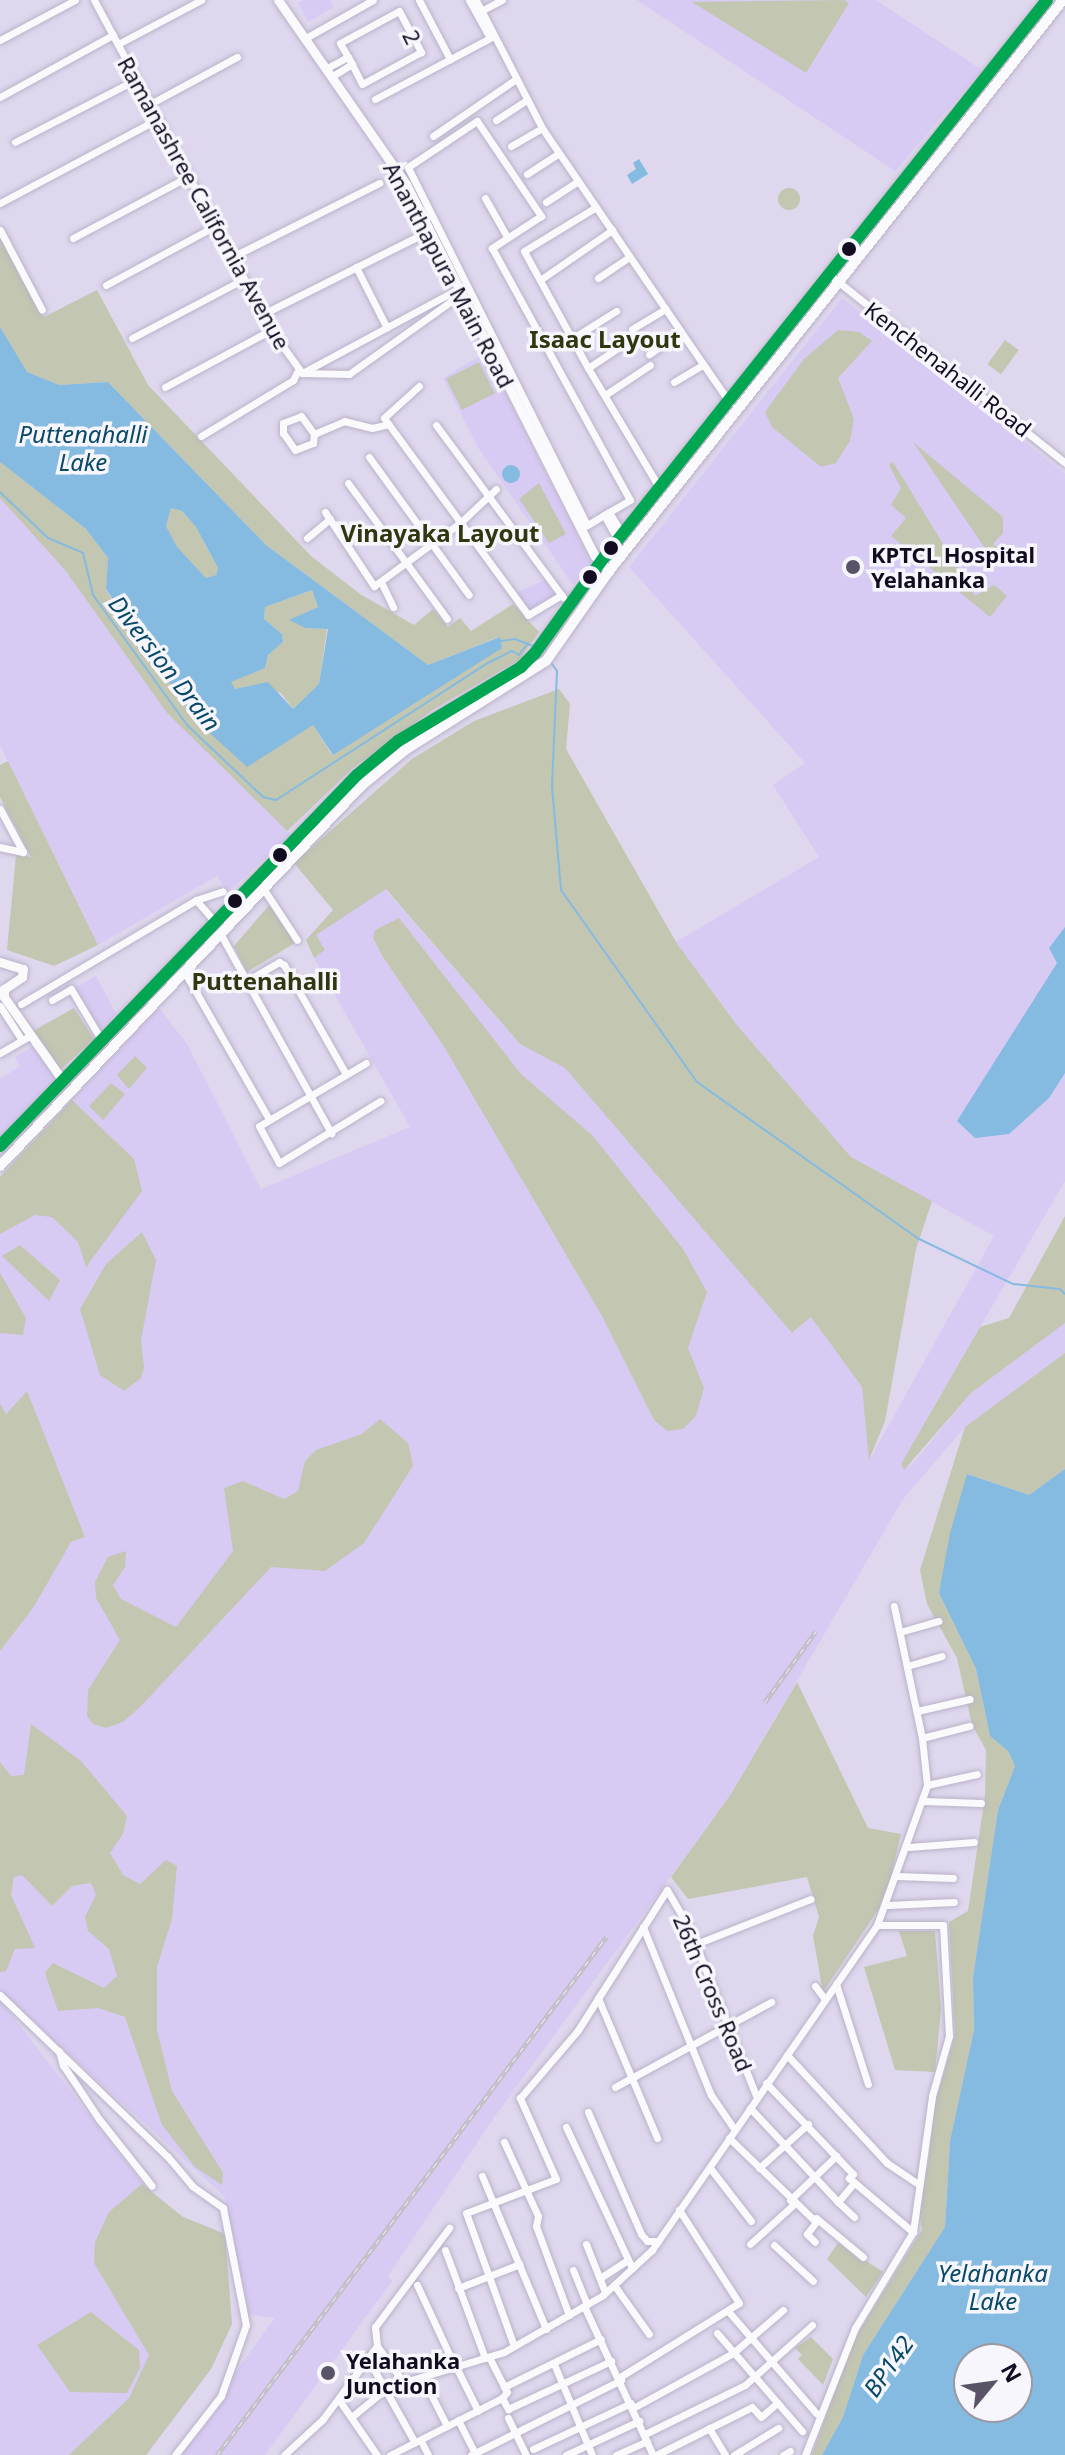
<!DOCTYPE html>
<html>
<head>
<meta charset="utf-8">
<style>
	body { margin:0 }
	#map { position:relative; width:1065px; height:2455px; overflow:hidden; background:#ded7ed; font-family:"Noto Sans",sans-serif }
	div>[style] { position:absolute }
	.built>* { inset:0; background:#d7cbf4 }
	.green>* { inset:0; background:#c3c6b1; transform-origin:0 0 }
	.round { border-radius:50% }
	.water>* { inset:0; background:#85bae1 }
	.stream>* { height:2px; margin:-1px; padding:0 1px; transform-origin:1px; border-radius:1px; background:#85bae1 }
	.roads { filter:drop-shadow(0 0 2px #bab2c8) drop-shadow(0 0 2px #bab2c8) }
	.street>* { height:7px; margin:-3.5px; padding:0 3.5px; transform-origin:3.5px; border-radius:3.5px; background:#faf9fc }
	.secondary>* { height:9px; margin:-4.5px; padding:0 4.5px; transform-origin:4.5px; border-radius:4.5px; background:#faf9fc }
	.primary>* { height:10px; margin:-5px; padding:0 5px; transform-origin:5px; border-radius:5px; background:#faf9fc }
	.rail>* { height:5px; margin-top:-2.5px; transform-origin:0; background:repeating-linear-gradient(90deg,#f7f6fc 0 6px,#c2c0c6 0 12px); box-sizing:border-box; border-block:2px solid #c2c0c6 }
	.bus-1>* { height:12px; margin:-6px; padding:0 6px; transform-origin:6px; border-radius:6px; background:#00a651 }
	.dots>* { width:22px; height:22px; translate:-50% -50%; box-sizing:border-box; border:4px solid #f7f6fc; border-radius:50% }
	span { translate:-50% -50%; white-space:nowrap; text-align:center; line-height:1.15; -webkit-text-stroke:7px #f7f6fc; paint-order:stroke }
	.street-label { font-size:22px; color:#130c21 }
	.poi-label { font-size:22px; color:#130c21; font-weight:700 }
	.left { translate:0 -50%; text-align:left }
	.neighbourhood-label { font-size:24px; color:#30370f; font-weight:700 }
	.water-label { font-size:24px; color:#084868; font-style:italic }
	.north { position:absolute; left:953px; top:2343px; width:80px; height:80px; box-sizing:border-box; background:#f7f6fc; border:2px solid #9c98a4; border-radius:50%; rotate:61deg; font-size:22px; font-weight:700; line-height:32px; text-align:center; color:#130c21 }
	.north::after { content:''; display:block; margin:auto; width:28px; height:36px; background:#5a5368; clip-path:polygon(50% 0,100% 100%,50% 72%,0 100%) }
</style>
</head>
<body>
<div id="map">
	<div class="built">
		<div style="clip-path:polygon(304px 0,330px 0,334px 7px,308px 22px,298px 3px)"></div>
		<div style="clip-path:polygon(637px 0,876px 0,982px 70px,895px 171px)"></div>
		<div style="clip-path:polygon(842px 298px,1065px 474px,1065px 1181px,930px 1413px,909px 1468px,971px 1393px,1065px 1323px,1065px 1353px,965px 1427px,903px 1499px,731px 1794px,495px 2116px,388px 2276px,392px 2281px,265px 2455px,175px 2455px,275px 2318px,247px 2314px,225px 2197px,0 1991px,0 1568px,27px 1392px,5px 1415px,0 1403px,0 1177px,159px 1008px,187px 1044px,261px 1189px,410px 1127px,314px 958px,325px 950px,315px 935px,385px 889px,520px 1044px,565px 1067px,793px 1333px,811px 1317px,862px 1387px,870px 1459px,994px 1236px,851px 1157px,736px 1024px,676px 942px,819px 857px,773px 785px,805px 763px,629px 567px)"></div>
		<div style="clip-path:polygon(485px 353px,591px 563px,573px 585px,479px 449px,443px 378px)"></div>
		<div style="clip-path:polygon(0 498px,65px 570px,167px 713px,291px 835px,228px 892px,217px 876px,98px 945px,0 745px)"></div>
		<div style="clip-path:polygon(545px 580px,555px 595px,526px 612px,513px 594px)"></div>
		<div style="clip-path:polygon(96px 976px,116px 1014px,99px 1033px,73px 989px)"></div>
		<div style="clip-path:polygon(34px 1046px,56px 1077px,0 1139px,0 1079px,20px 1066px,15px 1057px)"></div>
		<div style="clip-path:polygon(0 2000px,148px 2191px,183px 2217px,225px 2234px,232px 2324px,211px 2369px,146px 2455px,0 2455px)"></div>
	</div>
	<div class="green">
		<div style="clip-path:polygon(844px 0,849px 3px,806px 73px,692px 2px)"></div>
		<div class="round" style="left:778px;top:188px;width:22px;height:22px"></div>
		<div style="clip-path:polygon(0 236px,44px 317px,97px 290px,148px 385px,311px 556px,360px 594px,414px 625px,433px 609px,448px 627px,460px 618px,471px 631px,513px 604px,539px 632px,519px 660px,434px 709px,353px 768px,287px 831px,167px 713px,65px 570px,0 498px,0 462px,86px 529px,108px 558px,106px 590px,156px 664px,313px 725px,332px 755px,499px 637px,428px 665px,266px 545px,108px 382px,59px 385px,26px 372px,0 327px)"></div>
		<div style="clip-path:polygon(838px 330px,859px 332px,872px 341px,838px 378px,854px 419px,850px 441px,836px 463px,821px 467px,772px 427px,765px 412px,804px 359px)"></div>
		<div style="left:1005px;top:340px;width:17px;height:30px;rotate:36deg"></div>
		<div style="left:479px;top:362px;width:35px;height:37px;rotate:63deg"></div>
		<div style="clip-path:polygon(913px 442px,1003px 517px,1003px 533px,993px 544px,999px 549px,991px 557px)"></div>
		<div style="clip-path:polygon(893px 462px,975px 596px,994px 585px,1007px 596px,990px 617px,891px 536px,906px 518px,891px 505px,901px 488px,889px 465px)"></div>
		<div style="clip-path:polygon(539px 483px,566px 534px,549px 543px,519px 499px)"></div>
		<div style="clip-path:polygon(171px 508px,182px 511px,196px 527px,218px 568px,216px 575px,206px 578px,176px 547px,166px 526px)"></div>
		<div style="clip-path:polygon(312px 590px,318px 607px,290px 620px,305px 628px,327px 629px,319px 684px,293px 709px,281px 693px,254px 685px,235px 689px,230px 682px,265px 668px,268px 655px,283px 642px,282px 634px,264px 619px,265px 607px)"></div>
		<div style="clip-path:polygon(559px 689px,570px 704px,566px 749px,676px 942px,736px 1024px,851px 1157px,932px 1201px,916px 1249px,885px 1421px,869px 1460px,862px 1387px,811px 1317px,792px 1333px,565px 1068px,520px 1044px,386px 889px,316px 935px,325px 950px,314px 958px,306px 940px,333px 910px,294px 863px,412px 759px,474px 721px)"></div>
		<div style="clip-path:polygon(8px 761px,98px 945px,54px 966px,7px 950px,16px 855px,31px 857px,0 797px,0 765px)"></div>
		<div style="clip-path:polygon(271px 903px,295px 943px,247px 972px,234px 946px)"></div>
		<div style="clip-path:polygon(399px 918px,521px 1074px,593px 1136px,683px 1249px,707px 1292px,688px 1348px,704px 1388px,696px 1416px,683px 1429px,667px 1431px,654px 1420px,602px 1316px,443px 1045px,383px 957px,373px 938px,375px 930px)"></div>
		<div style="clip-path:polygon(74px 1008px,94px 1039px,60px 1070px,31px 1032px)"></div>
		<div style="clip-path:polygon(135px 1056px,147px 1068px,129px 1089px,117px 1075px)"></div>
		<div style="clip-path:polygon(111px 1083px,125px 1094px,103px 1120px,89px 1106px)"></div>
		<div style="clip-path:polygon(72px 1100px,134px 1159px,142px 1191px,86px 1267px,78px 1242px,52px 1217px,35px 1215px,0 1234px,0 1177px)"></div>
		<div style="clip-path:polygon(1065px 1216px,1065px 1323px,971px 1393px,904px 1470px,901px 1464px,980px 1327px,1009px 1318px)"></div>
		<div style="clip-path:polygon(142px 1232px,156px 1260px,141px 1340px,144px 1368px,141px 1378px,124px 1391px,100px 1375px,80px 1309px,106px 1264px)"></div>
		<div style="clip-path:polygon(20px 1245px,60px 1280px,49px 1301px,2px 1256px)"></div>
		<div style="clip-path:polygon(0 1273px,26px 1318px,23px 1335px,0 1333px)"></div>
		<div style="clip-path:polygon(1065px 1353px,1065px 1469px,1029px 1495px,967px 1474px,939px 1593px,976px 1669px,990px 1736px,1008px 1751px,1015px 1766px,998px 1810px,973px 1977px,974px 2030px,950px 2141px,945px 2227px,863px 2355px,843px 2417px,822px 2455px,812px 2455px,853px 2341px,922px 2230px,917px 2197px,928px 2165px,934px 2107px,955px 2035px,949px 1922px,968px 1911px,985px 1796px,986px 1750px,972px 1725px,957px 1658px,927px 1604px,920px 1570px,965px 1427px)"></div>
		<div style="clip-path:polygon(27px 1391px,85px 1537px,71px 1542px,33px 1608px,0 1651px,0 1403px,6px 1414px)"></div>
		<div style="clip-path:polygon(380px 1419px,408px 1443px,413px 1466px,364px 1543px,325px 1571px,271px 1567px,142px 1705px,123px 1722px,106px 1728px,93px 1724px,87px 1716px,88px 1690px,120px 1640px,96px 1598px,95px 1582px,108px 1557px,126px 1551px,125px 1567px,113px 1585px,121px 1599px,176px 1627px,233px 1551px,224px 1488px,243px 1481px,284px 1499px,298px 1491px,305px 1461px,316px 1450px,362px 1434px)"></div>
		<div style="clip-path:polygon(797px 1682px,868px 1828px,901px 1834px,886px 1898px,823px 1992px,813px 1936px,819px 1917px,807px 1877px,688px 1899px,671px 1877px,731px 1794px)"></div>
		<div style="clip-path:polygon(31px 1724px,81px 1761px,127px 1816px,123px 1834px,110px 1853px,123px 1875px,140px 1884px,166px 1860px,177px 1866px,172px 1919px,157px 1967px,157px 2030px,172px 2091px,223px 2173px,222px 2185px,195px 2167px,162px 2125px,125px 2017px,98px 2008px,58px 2011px,45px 1973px,53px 1963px,104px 1988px,117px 1976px,109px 1949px,88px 1931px,85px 1917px,96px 1895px,91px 1883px,72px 1886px,52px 1906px,22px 1875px,14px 1877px,11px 1895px,35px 1948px,15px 1949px,6px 1971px,0 1972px,0 1762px,11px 1776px,24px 1775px)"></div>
		<div style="clip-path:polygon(899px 1931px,935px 1931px,941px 2009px,935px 2072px,895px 2070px,864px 1967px,907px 1956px)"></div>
		<div style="clip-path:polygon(142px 2184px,183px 2217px,225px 2234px,232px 2324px,211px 2369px,146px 2455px,69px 2455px,129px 2398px,149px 2355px,94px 2263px,95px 2242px,109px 2212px)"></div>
		<div style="clip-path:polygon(838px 2243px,883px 2272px,866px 2297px,827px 2259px)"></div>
		<div style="clip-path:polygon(91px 2312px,139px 2350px,140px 2368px,127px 2393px,70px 2392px,37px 2345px)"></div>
		<div style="clip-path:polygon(811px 2337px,833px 2359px,823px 2385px,798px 2359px,802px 2355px,795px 2348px)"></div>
	</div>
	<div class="water">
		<div style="clip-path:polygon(639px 159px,648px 174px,632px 184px,627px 175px,636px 169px,633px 163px)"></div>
		<div style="clip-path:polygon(evenodd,0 327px,27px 372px,59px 385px,108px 382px,266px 545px,428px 665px,500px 637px,502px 648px,333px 755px,313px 725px,247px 767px,200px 724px,156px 664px,106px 589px,108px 558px,86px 529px,0 462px,0 327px,171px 508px,182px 511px,196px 527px,218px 568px,216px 575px,206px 578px,177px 547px,166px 526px,171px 508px,0 327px,312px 590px,318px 607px,289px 620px,305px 628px,328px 629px,319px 684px,293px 709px,268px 682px,235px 689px,231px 682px,265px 668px,268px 655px,283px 642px,282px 634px,264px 619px,265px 607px,312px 590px)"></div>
		<div class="round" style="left:502px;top:465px;width:18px;height:18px"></div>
		<div style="clip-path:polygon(1065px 927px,1065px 1073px,1049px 1098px,1009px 1134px,975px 1138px,957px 1121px,1057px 963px,1049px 948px)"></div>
		<div style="clip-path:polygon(evenodd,1065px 1469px,1065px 2455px,822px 2455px,843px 2417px,863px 2355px,945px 2227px,950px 2141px,974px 2030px,973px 1977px,998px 1810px,1015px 1766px,1008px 1751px,990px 1736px,976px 1669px,939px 1593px,950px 1533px,967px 1474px,1029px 1495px,1065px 1469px,969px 2359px,1017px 2359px,1017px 2407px,969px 2407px,969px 2359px)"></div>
	</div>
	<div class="stream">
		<div style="left:0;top:492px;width:66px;rotate:43.8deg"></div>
		<div style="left:48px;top:538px;width:38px;rotate:23deg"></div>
		<div style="left:83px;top:553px;width:43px;rotate:76.6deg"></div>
		<div style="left:93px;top:595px;width:162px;rotate:54.1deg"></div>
		<div style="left:188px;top:726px;width:103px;rotate:43.4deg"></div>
		<div style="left:263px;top:797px;width:13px;rotate:13deg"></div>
		<div style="left:276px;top:800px;width:250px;rotate:-32.9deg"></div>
		<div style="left:486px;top:664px;width:29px;rotate:-27deg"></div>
		<div style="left:512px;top:651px;width:8px;rotate:30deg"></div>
		<div style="left:519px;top:655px;width:15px;rotate:-53deg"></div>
		<div style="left:501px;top:641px;width:14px;rotate:-8deg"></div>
		<div style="left:515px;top:639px;width:19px;rotate:21deg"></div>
		<div style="left:550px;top:661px;width:12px;rotate:55deg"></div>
		<div style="left:557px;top:671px;width:116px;rotate:92.5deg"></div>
		<div style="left:552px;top:787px;width:103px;rotate:85deg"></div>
		<div style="left:561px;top:890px;width:235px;rotate:54.7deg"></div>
		<div style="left:697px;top:1082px;width:270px;rotate:35.3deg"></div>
		<div style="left:917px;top:1238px;width:106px;rotate:25.6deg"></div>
		<div style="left:1013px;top:1284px;width:47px;rotate:6.1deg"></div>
		<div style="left:1060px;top:1289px;width:7px;rotate:45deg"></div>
	</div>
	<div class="roads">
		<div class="street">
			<div style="left:94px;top:0;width:374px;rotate:61.8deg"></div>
			<div style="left:271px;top:330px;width:53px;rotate:54.2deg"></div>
			<div style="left:419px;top:0;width:67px;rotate:62.3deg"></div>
			<div style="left:469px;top:0;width:38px;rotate:61deg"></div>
			<div style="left:476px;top:0;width:144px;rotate:62.7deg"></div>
			<div style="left:542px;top:128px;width:247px;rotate:55.7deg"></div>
			<div style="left:681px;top:332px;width:39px;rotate:145deg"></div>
			<div style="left:479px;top:12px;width:26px;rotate:-28deg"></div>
			<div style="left:304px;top:39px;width:79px;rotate:-29.5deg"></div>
			<div style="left:0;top:40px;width:85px;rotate:-28.1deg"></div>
			<div style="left:118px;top:44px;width:94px;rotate:-27.9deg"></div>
			<div style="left:325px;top:69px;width:26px;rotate:-28deg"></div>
			<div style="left:348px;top:57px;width:16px;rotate:-120deg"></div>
			<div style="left:340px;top:43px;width:67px;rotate:-28.5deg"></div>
			<div style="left:399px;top:11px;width:47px;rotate:61.8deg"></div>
			<div style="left:421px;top:52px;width:67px;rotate:151.5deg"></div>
			<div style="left:362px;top:84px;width:30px;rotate:-117deg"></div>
			<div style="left:331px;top:77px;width:25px;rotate:-32deg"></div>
			<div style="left:0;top:97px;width:129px;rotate:-28.8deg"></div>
			<div style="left:375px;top:99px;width:130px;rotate:-27.9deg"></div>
			<div style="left:150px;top:104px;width:99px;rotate:-28.4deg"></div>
			<div style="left:496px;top:120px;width:35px;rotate:-33deg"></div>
			<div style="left:433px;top:136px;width:97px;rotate:-34.5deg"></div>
			<div style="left:15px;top:142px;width:137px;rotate:-27.3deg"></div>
			<div style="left:511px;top:146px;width:36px;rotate:-30deg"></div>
			<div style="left:527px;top:174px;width:38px;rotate:-33deg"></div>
			<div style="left:485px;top:198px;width:43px;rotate:60.4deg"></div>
			<div style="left:546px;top:202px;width:38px;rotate:-33deg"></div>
			<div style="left:0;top:203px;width:179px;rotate:-28deg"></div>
			<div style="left:0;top:230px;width:90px;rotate:62.3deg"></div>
			<div style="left:73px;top:238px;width:132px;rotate:-28.1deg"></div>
			<div style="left:232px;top:257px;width:165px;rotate:-26.7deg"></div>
			<div style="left:356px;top:267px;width:68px;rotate:63.1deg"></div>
			<div style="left:831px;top:276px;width:300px;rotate:38.6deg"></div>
			<div style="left:598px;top:278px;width:37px;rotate:-34deg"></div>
			<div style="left:540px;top:280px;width:88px;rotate:-34.8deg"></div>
			<div style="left:106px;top:285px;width:124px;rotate:-28.4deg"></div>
			<div style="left:263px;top:314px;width:177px;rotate:-26.6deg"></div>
			<div style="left:632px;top:329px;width:39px;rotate:-31deg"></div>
			<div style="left:681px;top:332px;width:86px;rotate:55.4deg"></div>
			<div style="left:132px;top:338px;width:127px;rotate:-27.8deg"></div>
			<div style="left:573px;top:338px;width:51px;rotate:-32.1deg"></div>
			<div style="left:633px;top:338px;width:54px;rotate:146.3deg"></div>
			<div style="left:588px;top:368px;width:141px;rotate:59.2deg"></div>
			<div style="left:588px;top:368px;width:133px;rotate:-118.7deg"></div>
			<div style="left:524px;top:251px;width:84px;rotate:-31.4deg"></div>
			<div style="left:304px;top:372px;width:175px;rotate:-28.3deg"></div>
			<div style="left:302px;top:373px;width:47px;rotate:1.2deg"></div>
			<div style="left:349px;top:374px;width:138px;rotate:-35.5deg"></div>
			<div style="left:674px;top:382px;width:33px;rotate:-31deg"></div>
			<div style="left:419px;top:386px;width:47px;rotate:137.6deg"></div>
			<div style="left:384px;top:418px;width:244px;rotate:53.8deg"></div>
			<div style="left:528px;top:615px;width:39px;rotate:-31deg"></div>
			<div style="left:165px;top:387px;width:120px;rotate:-28.3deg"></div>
			<div style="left:605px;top:395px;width:54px;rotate:-33.7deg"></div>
			<div style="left:436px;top:425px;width:214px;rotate:53.6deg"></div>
			<div style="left:314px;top:434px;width:9px;rotate:96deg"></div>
			<div style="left:313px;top:443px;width:19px;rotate:159deg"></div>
			<div style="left:295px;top:450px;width:21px;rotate:-125deg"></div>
			<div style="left:283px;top:433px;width:10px;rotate:-90deg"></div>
			<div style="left:283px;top:423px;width:19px;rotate:-21deg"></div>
			<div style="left:301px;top:416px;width:22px;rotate:54deg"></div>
			<div style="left:314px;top:434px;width:33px;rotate:-23deg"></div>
			<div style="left:344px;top:421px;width:29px;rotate:14deg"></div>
			<div style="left:372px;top:428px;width:17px;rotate:-13deg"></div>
			<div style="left:201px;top:436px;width:108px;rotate:-31.3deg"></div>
			<div style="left:293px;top:380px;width:9px;rotate:-63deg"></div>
			<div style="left:369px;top:457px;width:170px;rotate:54.1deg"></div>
			<div style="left:348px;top:483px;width:168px;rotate:53.9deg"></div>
			<div style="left:325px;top:512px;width:89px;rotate:56.5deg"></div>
			<div style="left:374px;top:586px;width:108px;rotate:-36.3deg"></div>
			<div style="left:461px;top:522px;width:48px;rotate:-43.3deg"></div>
			<div style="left:609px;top:512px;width:26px;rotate:149deg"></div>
			<div style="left:587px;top:525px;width:400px;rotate:-116.6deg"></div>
			<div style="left:408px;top:167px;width:83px;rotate:-33.7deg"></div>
			<div style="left:477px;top:121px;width:115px;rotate:56deg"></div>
			<div style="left:541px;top:216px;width:59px;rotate:146.9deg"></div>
			<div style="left:492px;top:248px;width:287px;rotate:61.3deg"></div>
			<div style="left:630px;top:500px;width:24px;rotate:150deg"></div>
			<div style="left:609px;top:512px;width:27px;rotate:59deg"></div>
			<div style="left:604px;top:515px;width:29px;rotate:61deg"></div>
			<div style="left:307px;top:538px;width:30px;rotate:-40deg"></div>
			<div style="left:381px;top:582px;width:28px;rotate:64deg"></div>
			<div style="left:0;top:809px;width:49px;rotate:61.9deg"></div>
			<div style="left:23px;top:852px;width:24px;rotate:-168deg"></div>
			<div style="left:263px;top:888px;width:62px;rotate:56.8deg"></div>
			<div style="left:196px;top:900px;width:28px;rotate:-18deg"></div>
			<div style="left:221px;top:935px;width:227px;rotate:60.9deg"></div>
			<div style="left:185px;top:973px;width:168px;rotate:60.1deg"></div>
			<div style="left:248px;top:980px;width:36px;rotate:-30deg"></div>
			<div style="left:279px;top:962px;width:6px;rotate:31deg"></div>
			<div style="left:284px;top:965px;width:125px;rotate:60.4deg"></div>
			<div style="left:52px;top:1000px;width:22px;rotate:-30deg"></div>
			<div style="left:71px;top:989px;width:61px;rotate:59.2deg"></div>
			<div style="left:21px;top:1004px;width:204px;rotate:-30.7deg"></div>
			<div style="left:196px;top:900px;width:29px;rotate:49deg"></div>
			<div style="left:0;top:1006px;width:40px;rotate:57.1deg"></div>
			<div style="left:0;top:1053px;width:34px;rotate:-30deg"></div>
			<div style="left:366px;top:1063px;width:124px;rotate:149.5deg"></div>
			<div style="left:259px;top:1126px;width:42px;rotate:61.6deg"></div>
			<div style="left:279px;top:1163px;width:119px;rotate:-31.5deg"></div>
			<div style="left:900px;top:1632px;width:40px;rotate:-16deg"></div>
			<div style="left:907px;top:1666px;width:36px;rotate:-16deg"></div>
			<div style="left:917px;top:1711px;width:54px;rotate:-12.8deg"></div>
			<div style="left:922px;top:1738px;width:49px;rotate:-14.3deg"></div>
			<div style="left:927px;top:1785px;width:51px;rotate:-12.4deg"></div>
			<div style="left:923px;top:1801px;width:58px;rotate:2deg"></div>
			<div style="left:909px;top:1847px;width:65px;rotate:-4.4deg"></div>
			<div style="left:897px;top:1876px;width:56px;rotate:2deg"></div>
			<div style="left:888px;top:1905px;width:66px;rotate:-2.6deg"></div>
			<div style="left:643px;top:1927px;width:181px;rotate:68deg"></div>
			<div style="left:711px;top:2095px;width:42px;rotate:55.6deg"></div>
			<div style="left:696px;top:1944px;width:123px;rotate:-21.4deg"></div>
			<div style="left:836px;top:1984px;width:105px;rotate:72.3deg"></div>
			<div style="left:815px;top:1986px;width:15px;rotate:53deg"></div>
			<div style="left:0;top:1995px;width:233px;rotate:44deg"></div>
			<div style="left:168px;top:2157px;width:38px;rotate:50deg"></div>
			<div style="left:192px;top:2186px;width:38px;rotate:35deg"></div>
			<div style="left:223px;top:2208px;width:119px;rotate:78.9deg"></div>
			<div style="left:246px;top:2325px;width:75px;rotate:109.4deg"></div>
			<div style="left:221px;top:2396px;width:75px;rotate:127.9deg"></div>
			<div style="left:598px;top:1998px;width:152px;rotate:67.1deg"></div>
			<div style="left:59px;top:2051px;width:15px;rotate:74deg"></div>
			<div style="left:63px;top:2065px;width:65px;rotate:56.3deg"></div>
			<div style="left:99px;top:2119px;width:85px;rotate:51.7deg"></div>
			<div style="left:787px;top:2055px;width:147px;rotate:47.2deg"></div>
			<div style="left:887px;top:2163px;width:37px;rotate:34deg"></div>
			<div style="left:766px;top:2083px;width:126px;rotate:46.3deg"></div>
			<div style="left:853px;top:2174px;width:6px;rotate:135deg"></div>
			<div style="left:849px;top:2178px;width:84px;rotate:40.2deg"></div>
			<div style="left:615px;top:2087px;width:178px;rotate:-28.6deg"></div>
			<div style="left:750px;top:2108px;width:129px;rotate:46.9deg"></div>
			<div style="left:838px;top:2202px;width:25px;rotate:-50deg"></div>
			<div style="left:588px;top:2112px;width:133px;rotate:66.5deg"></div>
			<div style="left:641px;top:2234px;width:9px;rotate:49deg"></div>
			<div style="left:647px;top:2241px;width:11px"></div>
			<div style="left:566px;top:2127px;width:156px;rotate:64.9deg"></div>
			<div style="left:729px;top:2138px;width:121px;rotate:44deg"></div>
			<div style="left:816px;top:2222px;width:15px;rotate:127deg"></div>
			<div style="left:807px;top:2234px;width:11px;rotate:45deg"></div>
			<div style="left:504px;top:2142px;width:81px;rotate:65.3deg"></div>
			<div style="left:538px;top:2216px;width:10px;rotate:101deg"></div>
			<div style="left:536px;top:2226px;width:95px;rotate:69.7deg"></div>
			<div style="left:710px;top:2168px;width:67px;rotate:52.3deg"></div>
			<div style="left:759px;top:2168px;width:66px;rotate:-41.9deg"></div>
			<div style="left:482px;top:2176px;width:166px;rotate:67.3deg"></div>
			<div style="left:790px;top:2200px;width:64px;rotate:-43.7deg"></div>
			<div style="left:838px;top:2202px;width:22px;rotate:43deg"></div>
			<div style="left:816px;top:2218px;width:61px;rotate:39.7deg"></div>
			<div style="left:586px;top:2244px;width:52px;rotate:68.4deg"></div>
			<div style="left:750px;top:2244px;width:59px;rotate:-42.3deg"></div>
			<div style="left:774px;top:2245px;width:53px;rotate:42.7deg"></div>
			<div style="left:445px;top:2250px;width:115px;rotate:69.7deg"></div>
			<div style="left:573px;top:2270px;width:37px;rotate:68deg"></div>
			<div style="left:600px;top:2278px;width:33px;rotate:-33deg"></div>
			<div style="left:417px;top:2285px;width:90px;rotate:65.1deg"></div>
			<div style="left:614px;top:2285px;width:60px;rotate:54.5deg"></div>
			<div style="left:458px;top:2288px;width:66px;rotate:-21.2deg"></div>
			<div style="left:584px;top:2306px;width:164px;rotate:65.2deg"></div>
			<div style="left:728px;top:2311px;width:135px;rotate:49.2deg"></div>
			<div style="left:717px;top:2333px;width:130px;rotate:49.1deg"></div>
			<div style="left:377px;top:2346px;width:19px;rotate:-96deg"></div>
			<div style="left:375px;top:2327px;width:124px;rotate:-53.2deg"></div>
			<div style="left:514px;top:2346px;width:141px;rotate:-109.8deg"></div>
			<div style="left:466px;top:2213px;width:96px;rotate:-20.7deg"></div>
			<div style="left:556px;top:2179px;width:89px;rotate:-114deg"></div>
			<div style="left:520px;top:2098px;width:89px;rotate:-49.5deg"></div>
			<div style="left:578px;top:2030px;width:166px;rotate:-57.6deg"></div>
			<div style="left:667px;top:1890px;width:44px;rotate:59.9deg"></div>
			<div style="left:689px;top:1928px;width:183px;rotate:68.2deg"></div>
			<div style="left:367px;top:2357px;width:98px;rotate:60.8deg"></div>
			<div style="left:489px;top:2357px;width:39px;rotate:63deg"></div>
			<div style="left:507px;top:2392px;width:8px;rotate:130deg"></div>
			<div style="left:502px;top:2398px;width:13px;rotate:61deg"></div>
			<div style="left:508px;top:2409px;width:114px;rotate:-25deg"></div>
			<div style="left:554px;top:2364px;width:99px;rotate:67.3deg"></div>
			<div style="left:456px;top:2367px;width:49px;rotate:63.4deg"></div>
			<div style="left:422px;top:2377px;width:55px;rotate:63deg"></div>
			<div style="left:620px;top:2377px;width:140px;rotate:-31.9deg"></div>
			<div style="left:739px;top:2303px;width:111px;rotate:-122.8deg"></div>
			<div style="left:504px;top:2387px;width:108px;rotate:-26.3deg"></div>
			<div style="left:339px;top:2400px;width:67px;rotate:55.4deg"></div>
			<div style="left:633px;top:2408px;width:114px;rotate:-28.8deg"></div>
			<div style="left:733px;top:2353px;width:66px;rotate:-40.7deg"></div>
			<div style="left:354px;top:2415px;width:44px;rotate:-39.5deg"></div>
			<div style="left:388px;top:2387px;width:121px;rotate:-16.8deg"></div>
			<div style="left:504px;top:2352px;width:114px;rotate:-29.9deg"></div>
			<div style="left:603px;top:2295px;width:67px;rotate:-42.6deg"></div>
			<div style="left:652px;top:2250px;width:395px;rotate:-55.3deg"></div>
			<div style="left:877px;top:1925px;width:149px;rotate:-70.3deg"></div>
			<div style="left:927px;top:1785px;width:47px;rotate:-96.1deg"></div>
			<div style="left:922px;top:1738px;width:135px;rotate:-102deg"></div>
			<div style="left:508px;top:2418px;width:41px;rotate:64.1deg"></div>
			<div style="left:458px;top:2420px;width:39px;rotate:63deg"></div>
			<div style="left:709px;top:2428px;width:31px;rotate:59deg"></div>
			<div style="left:645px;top:2434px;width:111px;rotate:-26.1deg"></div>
			<div style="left:745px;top:2385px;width:90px;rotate:-41.8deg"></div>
			<div style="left:421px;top:2441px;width:16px;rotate:63deg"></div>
			<div style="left:533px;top:2449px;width:108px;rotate:-25.1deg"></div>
			<div style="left:284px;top:2455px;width:53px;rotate:-42.7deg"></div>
			<div style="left:323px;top:2419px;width:91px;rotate:-53.5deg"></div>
			<div style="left:377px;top:2346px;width:46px;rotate:53.9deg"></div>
			<div style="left:390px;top:2455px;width:126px;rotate:-27deg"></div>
			<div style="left:471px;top:2455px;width:168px;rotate:-26.6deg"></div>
			<div style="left:566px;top:2455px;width:81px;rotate:-25deg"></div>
			<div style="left:616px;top:2455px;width:34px;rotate:-24deg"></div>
			<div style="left:656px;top:2455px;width:107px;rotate:-26.6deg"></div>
			<div style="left:752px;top:2407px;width:13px;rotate:48deg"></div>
			<div style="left:761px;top:2417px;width:20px;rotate:-41deg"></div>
			<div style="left:734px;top:2455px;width:52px;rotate:-31.5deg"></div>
			<div style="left:783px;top:2455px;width:8px;rotate:-30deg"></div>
			<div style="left:805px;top:2455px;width:136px;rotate:-68.5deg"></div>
			<div style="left:855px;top:2328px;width:112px;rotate:-58.9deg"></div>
			<div style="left:913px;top:2232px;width:137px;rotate:-82deg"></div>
			<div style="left:932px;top:2096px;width:62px;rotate:-74.2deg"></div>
			<div style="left:949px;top:2036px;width:111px;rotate:-93.1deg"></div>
			<div style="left:943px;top:1925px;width:66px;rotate:180deg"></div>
		</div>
		<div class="secondary">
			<div style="left:278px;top:0;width:224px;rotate:55.2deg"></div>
			<div style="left:406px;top:184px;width:417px;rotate:63.1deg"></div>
			<div style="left:595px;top:556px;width:21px;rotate:47deg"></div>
			<div style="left:0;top:962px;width:24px;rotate:17deg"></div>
			<div style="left:23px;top:969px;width:8px;rotate:97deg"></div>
			<div style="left:22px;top:977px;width:22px;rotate:146deg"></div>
			<div style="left:4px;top:989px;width:8px;rotate:90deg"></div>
			<div style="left:4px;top:997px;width:103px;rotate:54.9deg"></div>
		</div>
		<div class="primary">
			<div style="left:0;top:1146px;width:515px;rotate:-46.1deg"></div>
			<div style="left:357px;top:775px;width:53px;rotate:-39.7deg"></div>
			<div style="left:398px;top:741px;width:144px;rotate:-31deg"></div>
			<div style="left:521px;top:667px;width:20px;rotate:-45deg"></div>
			<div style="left:535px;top:653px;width:120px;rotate:-54.2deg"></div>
			<div style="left:605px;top:556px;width:710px;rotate:-51.52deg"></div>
			<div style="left:0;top:1166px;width:526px;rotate:-46.46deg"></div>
			<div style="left:362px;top:785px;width:55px;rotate:-39.1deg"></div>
			<div style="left:405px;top:750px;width:167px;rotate:-32.3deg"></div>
			<div style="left:546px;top:661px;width:110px;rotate:-55deg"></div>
			<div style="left:609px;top:571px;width:729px;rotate:-51.51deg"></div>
		</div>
	</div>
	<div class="rail">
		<div style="left:765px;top:1702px;width:87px;rotate:-54.3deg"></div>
		<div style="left:217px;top:2455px;width:649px;rotate:-53.08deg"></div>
	</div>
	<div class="bus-1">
		<div style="left:0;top:1146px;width:515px;rotate:-46.1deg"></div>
		<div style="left:357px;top:775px;width:53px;rotate:-39.7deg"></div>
		<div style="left:398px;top:741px;width:144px;rotate:-31deg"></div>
		<div style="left:521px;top:667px;width:20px;rotate:-45deg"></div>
		<div style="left:535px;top:653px;width:120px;rotate:-54.2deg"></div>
		<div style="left:605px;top:556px;width:710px;rotate:-51.52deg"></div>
	</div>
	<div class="dots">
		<div style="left:849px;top:249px;background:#130c21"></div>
		<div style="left:611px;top:548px;background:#130c21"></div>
		<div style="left:853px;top:567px;background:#5a5368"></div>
		<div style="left:590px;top:577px;background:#130c21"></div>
		<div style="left:280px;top:855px;background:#130c21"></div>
		<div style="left:235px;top:901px;background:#130c21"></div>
		<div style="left:328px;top:2373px;background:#5a5368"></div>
	</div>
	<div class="street-label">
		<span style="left:412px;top:37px;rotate:64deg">2</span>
		<span style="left:204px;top:203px;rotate:61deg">Ramanashree California Avenue</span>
		<span style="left:449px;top:275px;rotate:62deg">Ananthapura Main Road</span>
		<span style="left:948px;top:369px;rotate:38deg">Kenchenahalli Road</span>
		<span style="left:713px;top:1993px;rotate:67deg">26th Cross Road</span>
	</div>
	<div class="poi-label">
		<span class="left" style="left:871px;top:567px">KPTCL Hospital<br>Yelahanka</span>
		<span class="left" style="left:346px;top:2373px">Yelahanka<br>Junction</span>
	</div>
	<div class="neighbourhood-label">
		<span style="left:605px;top:339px">Isaac Layout</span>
		<span style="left:440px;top:533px">Vinayaka Layout</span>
		<span style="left:265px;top:981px">Puttenahalli</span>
	</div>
	<div class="water-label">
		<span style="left:83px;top:448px">Puttenahalli<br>Lake</span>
		<span style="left:165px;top:663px;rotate:52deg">Diversion Drain</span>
		<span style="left:993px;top:2287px">Yelahanka<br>Lake</span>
		<span style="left:888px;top:2366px;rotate:-55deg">BP142</span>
	</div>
	<div class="north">N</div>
</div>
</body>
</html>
